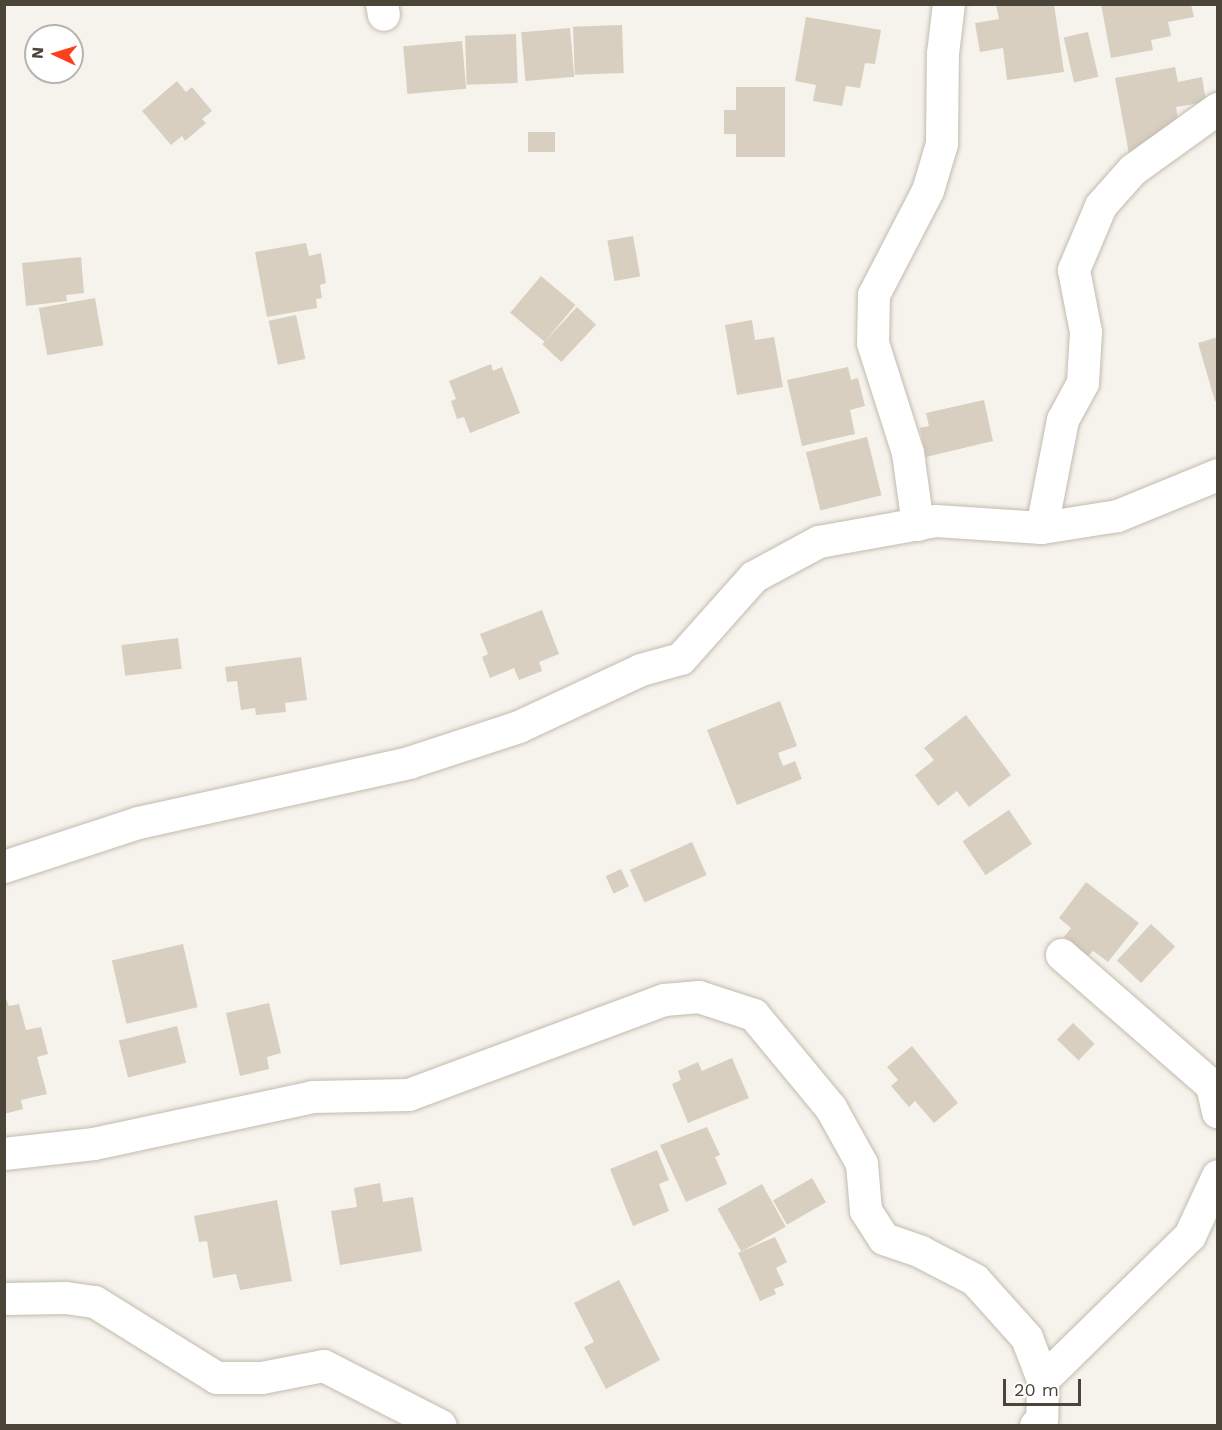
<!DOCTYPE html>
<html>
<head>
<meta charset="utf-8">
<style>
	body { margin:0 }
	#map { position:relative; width:1222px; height:1430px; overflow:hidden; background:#f6f3ec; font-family:"Work Sans",sans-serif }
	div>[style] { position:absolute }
	.building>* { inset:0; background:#d8cfc1; transform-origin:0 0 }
	.roads { filter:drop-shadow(0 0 2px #c2bbae) drop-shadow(0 0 2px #c2bbae) }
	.minor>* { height:32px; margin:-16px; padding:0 16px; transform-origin:16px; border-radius:16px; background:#fff }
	span { translate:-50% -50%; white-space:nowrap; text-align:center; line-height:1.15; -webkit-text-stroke:6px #fff; paint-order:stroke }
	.frame { position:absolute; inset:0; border:6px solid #4b4439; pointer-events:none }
	.north { position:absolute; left:24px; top:24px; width:60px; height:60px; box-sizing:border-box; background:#fff; border:2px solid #b7b4b0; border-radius:50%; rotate:274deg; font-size:16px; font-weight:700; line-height:24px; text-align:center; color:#4b4439 }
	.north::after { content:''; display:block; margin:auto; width:21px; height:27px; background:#fc3f1d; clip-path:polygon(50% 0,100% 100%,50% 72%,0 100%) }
	.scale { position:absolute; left:1003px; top:1379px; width:78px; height:27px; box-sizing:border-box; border:3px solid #4b4439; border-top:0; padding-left:8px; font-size:18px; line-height:21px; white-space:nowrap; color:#4b4439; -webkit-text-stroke:4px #fff; paint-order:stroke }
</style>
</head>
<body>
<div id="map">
	<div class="building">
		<div style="clip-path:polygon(1054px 4px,1064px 72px,1007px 80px,1003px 48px,980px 52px,975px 23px,999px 19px,996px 5px)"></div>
		<div style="clip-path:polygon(1101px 4px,1191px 4px,1194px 17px,1168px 22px,1171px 36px,1151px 40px,1153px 50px,1111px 58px)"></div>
		<div style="clip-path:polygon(806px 17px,881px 30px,875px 64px,865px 63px,860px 88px,846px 86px,842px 106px,813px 101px,816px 85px,795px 81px)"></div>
		<div style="left:622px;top:25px;width:48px;height:49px;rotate:88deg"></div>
		<div style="left:570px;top:28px;width:49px;height:49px;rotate:85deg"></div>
		<div style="left:1088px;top:32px;width:46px;height:25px;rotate:77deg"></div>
		<div style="left:516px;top:34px;width:49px;height:51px;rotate:88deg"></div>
		<div style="left:462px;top:41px;width:48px;height:59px;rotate:85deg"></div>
		<div style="clip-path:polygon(1175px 67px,1178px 82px,1202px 77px,1206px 102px,1176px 107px,1180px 132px,1129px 154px,1115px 78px)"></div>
		<div style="clip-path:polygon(177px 81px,186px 92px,192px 87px,212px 111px,202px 119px,206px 123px,185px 141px,182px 136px,171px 145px,142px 111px)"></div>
		<div style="clip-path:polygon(736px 87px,785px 87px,785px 157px,736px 157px,736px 134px,724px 134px,724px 110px,736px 110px)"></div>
		<div style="left:528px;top:132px;width:27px;height:20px"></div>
		<div style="left:633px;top:236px;width:41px;height:26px;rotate:80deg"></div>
		<div style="clip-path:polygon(306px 243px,309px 256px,321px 253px,326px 283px,320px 285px,322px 298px,316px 299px,317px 308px,267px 317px,255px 252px)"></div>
		<div style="clip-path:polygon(81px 257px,84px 293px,66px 295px,67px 301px,26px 306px,22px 263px)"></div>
		<div style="left:541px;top:276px;width:45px;height:48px;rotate:40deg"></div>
		<div style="left:95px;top:298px;width:48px;height:57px;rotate:80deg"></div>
		<div style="left:577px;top:307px;width:26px;height:51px;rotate:43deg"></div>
		<div style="left:296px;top:315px;width:45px;height:28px;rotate:78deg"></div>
		<div style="clip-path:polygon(752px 320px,755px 340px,774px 337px,783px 387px,737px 395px,725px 325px)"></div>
		<div style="clip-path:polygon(1218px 337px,1218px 401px,1215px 401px,1198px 343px)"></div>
		<div style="clip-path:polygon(491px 364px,493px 371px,502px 367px,520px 413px,470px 433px,464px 417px,457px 419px,451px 401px,456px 399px,449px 381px)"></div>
		<div style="clip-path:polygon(848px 367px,851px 380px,858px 378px,865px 406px,850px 410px,855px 434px,802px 446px,787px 380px)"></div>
		<div style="clip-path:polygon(984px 400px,993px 441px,926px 457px,920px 428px,929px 426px,926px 413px)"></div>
		<div style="left:867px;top:437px;width:60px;height:63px;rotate:76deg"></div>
		<div style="clip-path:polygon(542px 610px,559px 654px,539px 662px,542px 671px,519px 680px,514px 668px,490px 678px,482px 657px,488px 654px,480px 634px)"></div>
		<div style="left:178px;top:638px;width:31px;height:57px;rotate:83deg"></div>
		<div style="clip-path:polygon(301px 657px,307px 700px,285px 703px,286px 712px,256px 715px,255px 708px,241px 710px,237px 681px,227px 682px,225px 667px)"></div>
		<div style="clip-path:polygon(780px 701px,797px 746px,778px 753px,783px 766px,795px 761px,802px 779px,737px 805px,707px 730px)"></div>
		<div style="clip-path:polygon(966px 715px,1011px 775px,969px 807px,957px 791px,938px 806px,915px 775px,934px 760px,924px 748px)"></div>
		<div style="left:1009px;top:810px;width:41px;height:56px;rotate:56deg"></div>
		<div style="left:692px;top:842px;width:36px;height:68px;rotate:66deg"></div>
		<div style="left:621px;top:869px;width:19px;height:17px;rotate:65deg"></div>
		<div style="clip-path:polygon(1086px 882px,1139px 923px,1108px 962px,1093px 951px,1088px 956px,1064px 937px,1071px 928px,1059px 918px)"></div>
		<div style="left:1151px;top:924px;width:33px;height:50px;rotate:43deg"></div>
		<div style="left:183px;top:944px;width:65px;height:73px;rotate:77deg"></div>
		<div style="clip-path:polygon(4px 994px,9px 1006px,19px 1004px,26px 1030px,41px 1027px,48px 1054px,37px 1057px,47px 1094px,21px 1100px,23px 1109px,4px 1114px)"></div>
		<div style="clip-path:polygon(269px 1003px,281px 1053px,267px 1057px,269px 1069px,240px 1076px,226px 1013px)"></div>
		<div style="left:1073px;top:1023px;width:30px;height:23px;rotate:44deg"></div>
		<div style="left:177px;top:1026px;width:38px;height:60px;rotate:76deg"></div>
		<div style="clip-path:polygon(912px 1046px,958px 1103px,934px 1123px,915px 1101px,909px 1107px,891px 1086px,898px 1080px,887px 1067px)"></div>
		<div style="clip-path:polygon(732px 1058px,749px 1098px,688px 1123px,672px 1084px,681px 1080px,678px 1071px,698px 1062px,702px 1071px)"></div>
		<div style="clip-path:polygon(707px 1127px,720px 1155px,715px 1157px,727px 1184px,686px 1202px,660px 1145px)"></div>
		<div style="clip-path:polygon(657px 1150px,669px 1180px,659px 1184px,669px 1211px,633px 1226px,610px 1169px)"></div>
		<div style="left:812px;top:1178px;width:28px;height:45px;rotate:60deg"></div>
		<div style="clip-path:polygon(380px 1183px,383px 1202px,413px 1197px,422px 1251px,340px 1265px,331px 1211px,357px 1207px,354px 1188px)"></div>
		<div style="left:762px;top:1184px;width:49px;height:51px;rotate:61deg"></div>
		<div style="clip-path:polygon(277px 1200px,292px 1281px,240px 1290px,236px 1274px,213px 1278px,207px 1241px,199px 1242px,194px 1216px)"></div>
		<div style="clip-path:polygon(775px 1237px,787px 1262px,776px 1268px,784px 1285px,774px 1289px,776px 1294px,760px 1301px,738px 1253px)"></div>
		<div style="clip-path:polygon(619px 1280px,660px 1360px,606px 1389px,584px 1347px,594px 1342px,574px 1303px)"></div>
	</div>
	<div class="roads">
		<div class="minor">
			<div style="left:382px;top:4px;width:11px;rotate:80deg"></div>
			<div style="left:918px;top:525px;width:73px;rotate:-97.9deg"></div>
			<div style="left:908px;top:453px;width:115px;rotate:-107.7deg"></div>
			<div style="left:873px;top:343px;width:48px;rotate:-88.8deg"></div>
			<div style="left:874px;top:295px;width:117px;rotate:-62.6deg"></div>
			<div style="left:928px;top:191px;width:49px;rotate:-73.4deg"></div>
			<div style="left:942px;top:144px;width:90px;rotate:-89.4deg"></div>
			<div style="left:943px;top:54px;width:50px;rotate:-83.2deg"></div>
			<div style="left:1042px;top:528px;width:110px;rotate:-79deg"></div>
			<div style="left:1063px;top:420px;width:42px;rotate:-61.6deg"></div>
			<div style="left:1083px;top:383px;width:51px;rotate:-86.6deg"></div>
			<div style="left:1086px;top:332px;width:63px;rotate:-101deg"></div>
			<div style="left:1074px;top:270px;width:69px;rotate:-67.1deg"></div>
			<div style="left:1101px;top:206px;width:48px;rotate:-48.4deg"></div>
			<div style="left:1133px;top:170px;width:105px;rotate:-35.7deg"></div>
			<div style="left:4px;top:867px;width:142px;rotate:-18.1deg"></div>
			<div style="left:139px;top:823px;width:277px;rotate:-12.5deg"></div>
			<div style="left:409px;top:763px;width:116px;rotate:-18.1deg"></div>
			<div style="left:519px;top:727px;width:135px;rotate:-25deg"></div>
			<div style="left:641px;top:670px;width:41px;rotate:-15.4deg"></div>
			<div style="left:681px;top:659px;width:110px;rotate:-48.3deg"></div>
			<div style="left:754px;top:577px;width:74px;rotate:-28.3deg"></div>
			<div style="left:819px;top:542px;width:119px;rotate:-10.2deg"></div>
			<div style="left:936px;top:521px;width:106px;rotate:3.8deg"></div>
			<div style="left:1042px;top:528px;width:77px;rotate:-9deg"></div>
			<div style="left:1118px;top:516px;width:108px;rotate:-22.3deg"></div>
			<div style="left:1062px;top:955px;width:199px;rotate:41.1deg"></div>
			<div style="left:1212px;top:1086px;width:27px;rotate:77deg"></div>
			<div style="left:4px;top:1154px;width:91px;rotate:-6.3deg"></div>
			<div style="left:94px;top:1144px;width:224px;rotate:-12.1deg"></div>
			<div style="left:313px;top:1097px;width:96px;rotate:-1.2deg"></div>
			<div style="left:409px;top:1095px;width:273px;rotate:-20.4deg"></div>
			<div style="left:665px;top:1000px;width:34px;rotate:-5deg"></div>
			<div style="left:699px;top:997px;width:58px;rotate:18.1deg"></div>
			<div style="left:754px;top:1015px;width:121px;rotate:50.4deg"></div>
			<div style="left:831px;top:1108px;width:64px;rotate:61deg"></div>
			<div style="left:862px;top:1164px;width:47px;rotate:85.1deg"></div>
			<div style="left:866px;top:1211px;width:33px;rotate:57deg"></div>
			<div style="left:884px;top:1239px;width:39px;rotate:19deg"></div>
			<div style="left:921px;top:1252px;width:61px;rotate:27.4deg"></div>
			<div style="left:975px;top:1280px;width:78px;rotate:48.1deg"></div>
			<div style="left:1027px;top:1338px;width:45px;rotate:69.1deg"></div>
			<div style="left:1043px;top:1380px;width:39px;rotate:91deg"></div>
			<div style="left:1042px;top:1419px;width:9px;rotate:131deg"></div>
			<div style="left:4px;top:1299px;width:62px;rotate:-0.9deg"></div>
			<div style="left:66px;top:1298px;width:29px;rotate:8deg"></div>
			<div style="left:95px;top:1302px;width:144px;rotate:31.9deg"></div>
			<div style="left:217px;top:1378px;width:45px"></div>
			<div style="left:262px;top:1378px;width:63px;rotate:-11deg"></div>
			<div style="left:324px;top:1366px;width:131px;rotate:27.1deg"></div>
			<div style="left:1043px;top:1380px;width:206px;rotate:-44.4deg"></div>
			<div style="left:1190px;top:1236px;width:66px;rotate:-65deg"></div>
		</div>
	</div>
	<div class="frame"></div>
	<div class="north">N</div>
	<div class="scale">20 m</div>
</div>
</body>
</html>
